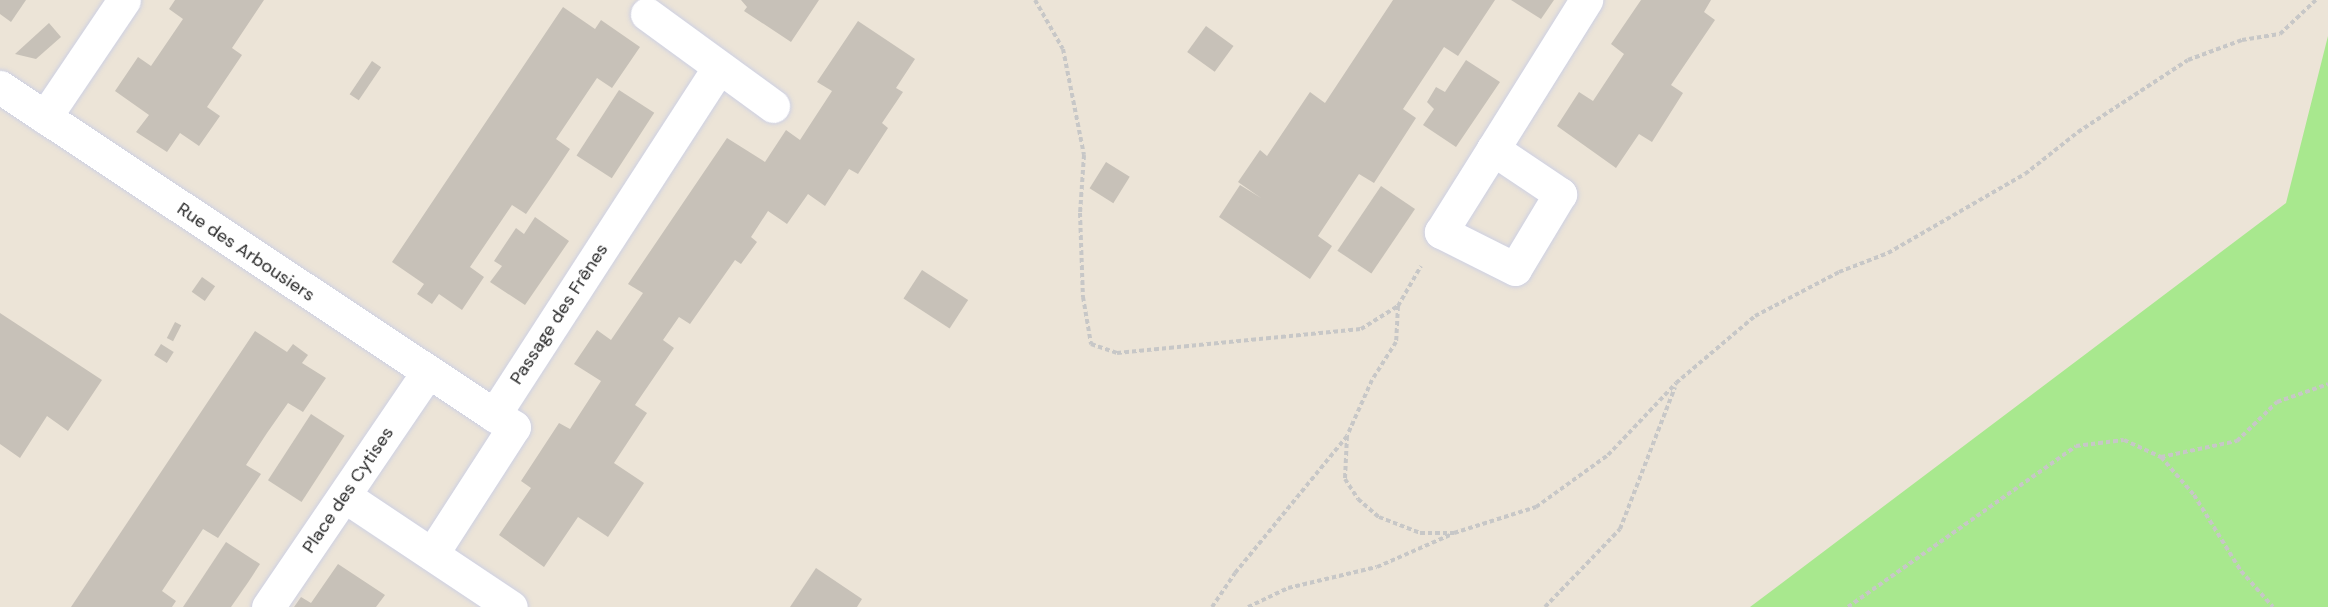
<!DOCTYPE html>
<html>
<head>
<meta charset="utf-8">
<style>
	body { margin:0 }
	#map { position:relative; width:2328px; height:607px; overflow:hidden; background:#ece4d7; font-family:"DM Sans",sans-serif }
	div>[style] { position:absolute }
	.green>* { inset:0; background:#a8e88e }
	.building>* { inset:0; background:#c7c1b8; transform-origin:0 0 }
	.path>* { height:4px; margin-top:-2px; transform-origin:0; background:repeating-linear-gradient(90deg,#c7c7c7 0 4.5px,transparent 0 7.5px) }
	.roads { filter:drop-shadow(0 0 2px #cdd0e3) drop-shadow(0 0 2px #cdd0e3) }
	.minor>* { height:33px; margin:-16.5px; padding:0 16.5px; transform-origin:16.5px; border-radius:16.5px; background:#fff }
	span { translate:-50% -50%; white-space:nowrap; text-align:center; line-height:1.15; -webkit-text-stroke:4.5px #fff; paint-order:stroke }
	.street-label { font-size:18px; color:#282828 }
</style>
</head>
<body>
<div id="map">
	<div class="green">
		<div style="clip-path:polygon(2328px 36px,2328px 607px,1750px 607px,2286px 203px)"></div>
	</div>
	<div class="building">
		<div style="clip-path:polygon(0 0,26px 0,11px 22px,0 14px)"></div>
		<div style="clip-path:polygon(175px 0,264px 0,232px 48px,242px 55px,207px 107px,220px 116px,199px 146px,180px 133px,167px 152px,136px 132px,149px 115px,115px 91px,138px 57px,151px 66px,183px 19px,169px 9px)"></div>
		<div style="clip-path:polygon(741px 0,819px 0,791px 42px,744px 11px,747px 7px)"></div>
		<div style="clip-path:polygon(1393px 0,1495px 0,1458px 56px,1444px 47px,1403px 109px,1416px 118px,1374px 183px,1359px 174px,1318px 236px,1332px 246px,1310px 279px,1219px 217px,1240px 185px,1261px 198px,1238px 182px,1260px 150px,1267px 156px,1310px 92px,1325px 103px)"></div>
		<div style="clip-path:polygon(1511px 0,1554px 0,1541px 19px)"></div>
		<div style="clip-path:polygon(1641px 0,1711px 0,1704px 12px,1715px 20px,1671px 85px,1683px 93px,1652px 142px,1639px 134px,1616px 168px,1557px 126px,1579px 92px,1593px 101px,1624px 54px,1611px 44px)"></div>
		<div style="clip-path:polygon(563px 7px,595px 29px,601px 20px,640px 47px,612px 88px,597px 78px,556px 139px,570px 149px,548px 182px,526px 214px,512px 205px,470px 267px,484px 277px,462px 310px,439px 294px,432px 304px,417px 294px,424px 284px,392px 262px)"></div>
		<div style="clip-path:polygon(858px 21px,915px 59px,896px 88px,903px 92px,882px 123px,888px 128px,858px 174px,849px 169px,825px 206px,808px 194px,787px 224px,768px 211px,751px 237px,757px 242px,741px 264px,735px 260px,690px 324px,679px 317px,663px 340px,674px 348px,635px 405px,647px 413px,614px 463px,644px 483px,608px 537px,578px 517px,544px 567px,499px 535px,531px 488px,521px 481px,559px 423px,570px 429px,601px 381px,574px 364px,597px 330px,611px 340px,643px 293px,628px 284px,727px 138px,765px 162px,786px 130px,800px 140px,832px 91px,817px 82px)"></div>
		<div style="clip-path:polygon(49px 23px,61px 37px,36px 59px,15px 54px)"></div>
		<div style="left:1206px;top:26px;width:34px;height:32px;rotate:36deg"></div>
		<div style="clip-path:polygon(1466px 60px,1500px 82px,1456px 147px,1423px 125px,1434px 109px,1427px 102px,1436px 87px,1445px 92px)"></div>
		<div style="left:372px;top:61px;width:11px;height:40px;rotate:34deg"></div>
		<div style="left:619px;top:90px;width:42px;height:78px;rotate:33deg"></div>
		<div style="left:1106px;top:162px;width:28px;height:31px;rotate:32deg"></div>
		<div style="left:1381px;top:186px;width:41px;height:78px;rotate:34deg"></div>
		<div style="clip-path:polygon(535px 217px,569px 241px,525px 305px,490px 282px,502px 266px,494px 261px,516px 228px,524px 234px)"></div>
		<div style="left:922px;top:270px;width:55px;height:34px;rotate:33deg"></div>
		<div style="left:202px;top:277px;width:16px;height:18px;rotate:35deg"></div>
		<div style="clip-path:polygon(0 313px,102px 380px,68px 431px,47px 416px,20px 458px,0 444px)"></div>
		<div style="left:175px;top:322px;width:7px;height:18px;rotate:27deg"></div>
		<div style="clip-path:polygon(255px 331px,287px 352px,293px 344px,308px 355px,302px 363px,326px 378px,303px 412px,288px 403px,267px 433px,246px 465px,261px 474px,218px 538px,203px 529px,162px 591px,176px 601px,172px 607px,71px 607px)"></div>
		<div style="left:161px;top:344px;width:15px;height:13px;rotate:32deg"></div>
		<div style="left:311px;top:414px;width:40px;height:79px;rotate:33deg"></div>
		<div style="clip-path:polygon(226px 542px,260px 564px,249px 581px,231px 607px,183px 607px)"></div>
		<div style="clip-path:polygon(338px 564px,385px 595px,376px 607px,294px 607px,301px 597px,311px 603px)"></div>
		<div style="clip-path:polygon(816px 568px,862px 599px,857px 607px,790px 607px)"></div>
	</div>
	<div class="path">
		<div style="left:1035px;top:0;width:56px;rotate:60.3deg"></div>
		<div style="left:1063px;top:49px;width:108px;rotate:78.8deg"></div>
		<div style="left:1084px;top:155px;width:58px;rotate:93.9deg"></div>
		<div style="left:1080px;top:213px;width:84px;rotate:88deg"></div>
		<div style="left:1083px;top:297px;width:48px;rotate:80.3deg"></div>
		<div style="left:1091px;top:344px;width:28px;rotate:19deg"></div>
		<div style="left:1117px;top:353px;width:245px;rotate:-5.6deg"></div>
		<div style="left:1361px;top:329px;width:44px;rotate:-31.9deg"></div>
		<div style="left:1398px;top:306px;width:46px;rotate:-60.1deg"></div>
		<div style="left:1398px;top:306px;width:36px;rotate:93deg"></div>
		<div style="left:1396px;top:342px;width:45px;rotate:122.3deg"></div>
		<div style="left:1372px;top:380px;width:61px;rotate:114.1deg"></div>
		<div style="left:1347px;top:436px;width:43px;rotate:92.7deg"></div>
		<div style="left:1345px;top:479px;width:24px;rotate:57deg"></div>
		<div style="left:1358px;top:499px;width:28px;rotate:41deg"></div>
		<div style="left:1379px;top:517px;width:44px;rotate:21.3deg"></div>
		<div style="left:1420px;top:533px;width:34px"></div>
		<div style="left:1454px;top:533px;width:86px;rotate:-17.6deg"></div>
		<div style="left:1536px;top:507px;width:89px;rotate:-35.8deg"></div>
		<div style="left:1608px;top:455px;width:99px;rotate:-46.6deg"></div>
		<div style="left:1676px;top:383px;width:104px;rotate:-40.3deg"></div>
		<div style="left:1755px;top:316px;width:95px;rotate:-27.6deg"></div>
		<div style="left:1839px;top:272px;width:53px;rotate:-21.2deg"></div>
		<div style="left:1888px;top:253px;width:158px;rotate:-30deg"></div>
		<div style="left:2025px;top:174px;width:68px;rotate:-38.4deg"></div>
		<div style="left:2078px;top:132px;width:131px;rotate:-33.2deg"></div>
		<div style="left:2188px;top:60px;width:58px;rotate:-20.3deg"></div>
		<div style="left:2242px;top:40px;width:38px;rotate:-9deg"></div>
		<div style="left:2280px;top:34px;width:50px;rotate:-43.4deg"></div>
		<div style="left:2161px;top:457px;width:50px;rotate:49deg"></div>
		<div style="left:2194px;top:495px;width:89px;rotate:58.3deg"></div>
		<div style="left:2241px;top:571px;width:48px;rotate:48.4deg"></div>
		<div style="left:1212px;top:607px;width:41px;rotate:-55.9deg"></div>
		<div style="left:1235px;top:573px;width:177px;rotate:-50.7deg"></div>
		<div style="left:1248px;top:607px;width:44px;rotate:-25.4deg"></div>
		<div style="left:1288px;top:588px;width:91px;rotate:-13.3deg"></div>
		<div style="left:1377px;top:567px;width:80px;rotate:-23.7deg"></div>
		<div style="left:1545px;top:607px;width:108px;rotate:-46.1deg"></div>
		<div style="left:1620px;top:529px;width:152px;rotate:-68.8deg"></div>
		<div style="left:1848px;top:607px;width:279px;rotate:-35.2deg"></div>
		<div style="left:2076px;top:446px;width:48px;rotate:-7.1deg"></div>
		<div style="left:2124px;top:440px;width:41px;rotate:24.7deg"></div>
		<div style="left:2161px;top:457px;width:78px;rotate:-11.9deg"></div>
		<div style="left:2237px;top:441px;width:56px;rotate:-44.3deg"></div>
		<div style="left:2277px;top:402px;width:54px;rotate:-19.4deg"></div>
	</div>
	<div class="roads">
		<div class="minor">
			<div style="left:647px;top:14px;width:156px;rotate:36.1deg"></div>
			<div style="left:0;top:87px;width:593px;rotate:33.58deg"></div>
			<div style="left:45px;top:117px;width:141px;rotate:-56deg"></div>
			<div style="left:1493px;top:149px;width:81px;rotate:33.9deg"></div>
			<div style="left:1560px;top:194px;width:87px;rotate:121deg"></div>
			<div style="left:1515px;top:269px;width:83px;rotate:-153.4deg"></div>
			<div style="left:1441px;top:232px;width:98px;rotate:-57.9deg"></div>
			<div style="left:1493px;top:149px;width:176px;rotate:-58deg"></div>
			<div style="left:346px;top:497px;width:198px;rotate:33.7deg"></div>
			<div style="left:432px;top:554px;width:151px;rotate:-57.2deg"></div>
			<div style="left:514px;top:427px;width:23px;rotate:-149deg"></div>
			<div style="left:494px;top:415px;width:414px;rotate:-57.1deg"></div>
			<div style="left:268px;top:607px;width:283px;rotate:-55.8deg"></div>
		</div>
	</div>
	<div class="street-label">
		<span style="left:246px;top:252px;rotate:34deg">Rue des Arbousiers</span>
		<span style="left:559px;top:314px;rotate:-57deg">Passage des Frênes</span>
		<span style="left:348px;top:490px;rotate:-56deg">Place des Cytises</span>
	</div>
</div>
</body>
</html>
